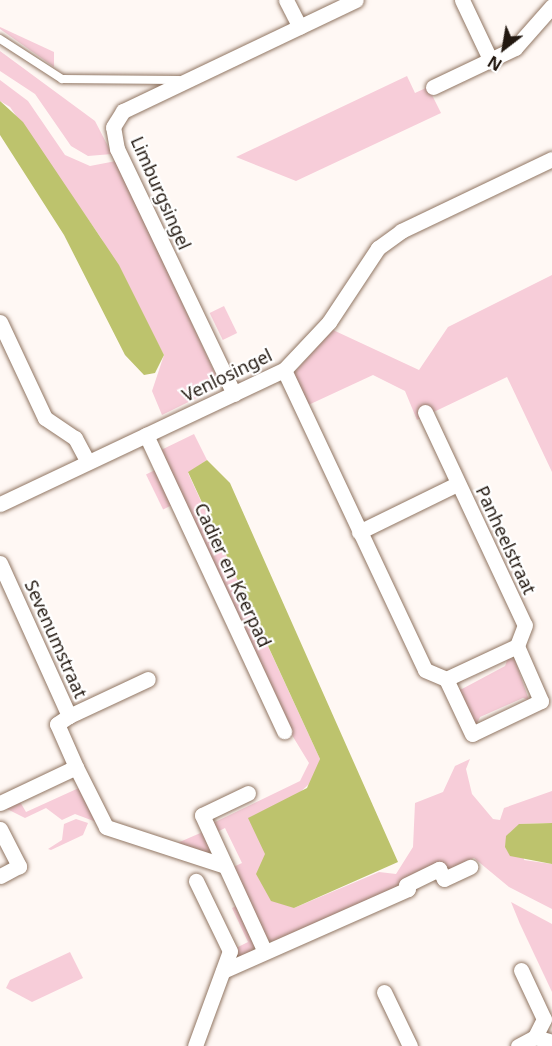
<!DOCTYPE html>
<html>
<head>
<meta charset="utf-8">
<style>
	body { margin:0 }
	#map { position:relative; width:552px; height:1046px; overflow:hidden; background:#fff8f4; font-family:"Noto Sans",sans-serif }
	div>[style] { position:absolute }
	.green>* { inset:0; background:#f7cdd9; transform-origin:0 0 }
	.water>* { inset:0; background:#bdc36d }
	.roads { filter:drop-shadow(0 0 2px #917663) drop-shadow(0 0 2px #917663) }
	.lane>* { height:8px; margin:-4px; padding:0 4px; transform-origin:4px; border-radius:4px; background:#fff }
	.street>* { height:15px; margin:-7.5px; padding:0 7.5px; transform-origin:7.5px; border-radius:7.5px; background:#fff }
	span { translate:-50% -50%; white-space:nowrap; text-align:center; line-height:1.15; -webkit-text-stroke:4.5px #fff; paint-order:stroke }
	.street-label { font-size:18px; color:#221810 }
	.north { position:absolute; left:474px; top:18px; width:60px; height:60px; -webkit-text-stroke:4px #fff; paint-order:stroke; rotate:211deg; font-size:16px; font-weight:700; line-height:24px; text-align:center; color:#221810 }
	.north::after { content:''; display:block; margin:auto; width:21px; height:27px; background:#221810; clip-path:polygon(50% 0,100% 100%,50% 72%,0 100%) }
</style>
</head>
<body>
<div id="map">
	<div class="green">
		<div style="clip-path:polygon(0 27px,54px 52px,54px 67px,0 29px)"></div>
		<div style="clip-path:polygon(0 51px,95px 121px,112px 154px,88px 156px,71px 146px,35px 94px,0 71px)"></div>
		<div style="clip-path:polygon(407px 76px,415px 93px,428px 87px,441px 113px,296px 181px,236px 157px)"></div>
		<div style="clip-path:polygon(0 80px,28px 101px,65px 155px,90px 166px,116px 161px,221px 386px,162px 415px,152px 391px,164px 355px,101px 238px,10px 107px,0 101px)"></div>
		<div style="clip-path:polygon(552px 275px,552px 472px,507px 377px,417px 420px,405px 391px,373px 375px,304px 407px,290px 377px,333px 330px,419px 370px,448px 327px)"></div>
		<div style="left:224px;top:306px;width:30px;height:16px;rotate:64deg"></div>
		<div style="clip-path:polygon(194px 434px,207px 460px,188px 473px,320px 759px,317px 777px,298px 794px,294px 908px,379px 872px,396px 874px,413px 847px,415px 803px,443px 792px,455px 766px,470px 759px,466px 769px,472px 794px,493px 819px,500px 820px,504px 808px,552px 791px,552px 823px,519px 824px,524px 860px,552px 864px,552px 909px,509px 887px,474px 858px,283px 944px,266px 940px,231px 868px,242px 863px,225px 828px,217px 832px,213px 823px,300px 781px,309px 763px,284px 722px,159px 451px)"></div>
		<div style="left:155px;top:470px;width:39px;height:10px;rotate:64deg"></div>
		<div style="clip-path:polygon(508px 658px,515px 660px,529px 700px,523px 698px,480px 717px,477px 723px,471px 721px,456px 688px,462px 689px,505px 666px)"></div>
		<div style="clip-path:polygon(81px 787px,99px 823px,75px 814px,62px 820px,46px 808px,25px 818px,3px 807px,19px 800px,26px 812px)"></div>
		<div style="clip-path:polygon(76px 819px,88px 823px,83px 835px,51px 850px,48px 849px,62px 840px,64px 824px)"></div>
		<div style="clip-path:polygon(205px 831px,218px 858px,175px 844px)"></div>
		<div style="clip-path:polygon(511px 902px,552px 924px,552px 992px,520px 924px)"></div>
		<div style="clip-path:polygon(240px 904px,261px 948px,230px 963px,236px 948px,248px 942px,232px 908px)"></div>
		<div style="clip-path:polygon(70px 952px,83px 978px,32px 1002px,6px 988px,10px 980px)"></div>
	</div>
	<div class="water">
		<div style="clip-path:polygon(0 101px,23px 122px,119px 265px,164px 355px,155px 373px,144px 375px,125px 355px,64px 235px,0 135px)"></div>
		<div style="clip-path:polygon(207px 460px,230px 483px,398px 862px,294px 908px,271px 901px,256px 874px,265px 854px,248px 818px,307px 788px,320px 759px,188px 472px)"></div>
		<div style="clip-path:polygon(552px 823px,552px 864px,510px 856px,505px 847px,506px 836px,519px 824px)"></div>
	</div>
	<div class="roads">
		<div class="lane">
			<div style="left:0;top:39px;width:74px;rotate:32.8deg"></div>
			<div style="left:62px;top:79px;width:117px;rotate:0.5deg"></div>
		</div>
		<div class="street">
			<div style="left:286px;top:0;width:30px;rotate:63deg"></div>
			<div style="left:462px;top:0;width:68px;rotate:64.6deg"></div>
			<div style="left:433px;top:87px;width:91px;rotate:-25.4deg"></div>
			<div style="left:515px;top:48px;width:56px;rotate:-48.6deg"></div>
			<div style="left:0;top:322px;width:106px;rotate:64.9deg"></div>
			<div style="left:45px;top:418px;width:36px;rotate:34deg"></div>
			<div style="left:75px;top:438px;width:27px;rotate:62deg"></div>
			<div style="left:284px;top:370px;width:331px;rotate:64.8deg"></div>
			<div style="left:425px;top:670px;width:23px;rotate:23deg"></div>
			<div style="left:446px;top:679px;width:78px;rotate:-24.9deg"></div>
			<div style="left:517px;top:646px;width:60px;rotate:66.4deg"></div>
			<div style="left:541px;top:701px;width:76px;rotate:154.4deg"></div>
			<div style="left:472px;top:734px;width:61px;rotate:-115.3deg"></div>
			<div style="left:234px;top:394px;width:272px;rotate:-115.5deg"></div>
			<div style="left:117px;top:149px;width:22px;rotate:-100deg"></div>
			<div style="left:113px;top:127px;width:19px;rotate:-58deg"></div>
			<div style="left:123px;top:111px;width:258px;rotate:-25.5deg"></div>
			<div style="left:425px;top:412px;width:235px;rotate:64.9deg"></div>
			<div style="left:525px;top:625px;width:22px;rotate:111deg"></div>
			<div style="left:146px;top:435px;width:327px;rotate:65deg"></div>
			<div style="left:0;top:504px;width:314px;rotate:-25.3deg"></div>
			<div style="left:284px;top:370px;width:66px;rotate:-46.8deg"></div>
			<div style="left:329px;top:322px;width:89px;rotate:-56.5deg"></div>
			<div style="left:378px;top:248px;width:29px;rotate:-36deg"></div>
			<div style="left:401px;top:231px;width:167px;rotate:-25.5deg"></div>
			<div style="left:359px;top:532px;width:109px;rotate:-26.1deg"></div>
			<div style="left:0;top:563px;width:168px;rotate:65.7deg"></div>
			<div style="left:69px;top:716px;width:87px;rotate:-25.1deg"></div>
			<div style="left:76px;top:767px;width:67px;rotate:63.4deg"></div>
			<div style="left:106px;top:827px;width:125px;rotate:18.1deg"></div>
			<div style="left:248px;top:793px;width:51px;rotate:154.4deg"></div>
			<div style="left:202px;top:815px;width:149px;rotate:65.3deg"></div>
			<div style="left:0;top:803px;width:84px;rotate:-25.3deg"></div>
			<div style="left:76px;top:767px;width:47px;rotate:-113.8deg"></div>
			<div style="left:57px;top:724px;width:14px;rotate:-34deg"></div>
			<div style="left:0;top:829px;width:42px;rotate:62.8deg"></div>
			<div style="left:19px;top:866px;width:21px;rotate:152deg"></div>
			<div style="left:521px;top:970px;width:54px;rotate:64.9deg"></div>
			<div style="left:544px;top:1019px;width:20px;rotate:117deg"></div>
			<div style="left:535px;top:1037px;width:18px;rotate:16deg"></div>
			<div style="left:223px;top:971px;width:202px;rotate:-23.9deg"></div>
			<div style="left:408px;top:889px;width:4px;rotate:-117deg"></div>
			<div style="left:406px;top:885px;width:37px;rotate:-26deg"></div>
			<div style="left:439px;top:869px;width:11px;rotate:63deg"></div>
			<div style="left:444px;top:879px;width:29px;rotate:-25deg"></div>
			<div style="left:384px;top:992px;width:60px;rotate:64.3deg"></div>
			<div style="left:195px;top:1046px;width:101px;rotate:-69.8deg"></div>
			<div style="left:230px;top:951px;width:78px;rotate:-115.9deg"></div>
			<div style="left:518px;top:1046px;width:19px;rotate:-28deg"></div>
		</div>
	</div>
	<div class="street-label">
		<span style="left:161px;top:193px;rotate:66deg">Limburgsingel</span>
		<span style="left:227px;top:375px;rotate:-26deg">Venlosingel</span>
		<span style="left:506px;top:540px;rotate:65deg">Panheelstraat</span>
		<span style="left:233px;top:575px;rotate:65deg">Cadier en Keerpad</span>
		<span style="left:56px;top:639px;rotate:66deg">Sevenumstraat</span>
	</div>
	<div class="north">N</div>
</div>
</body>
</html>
